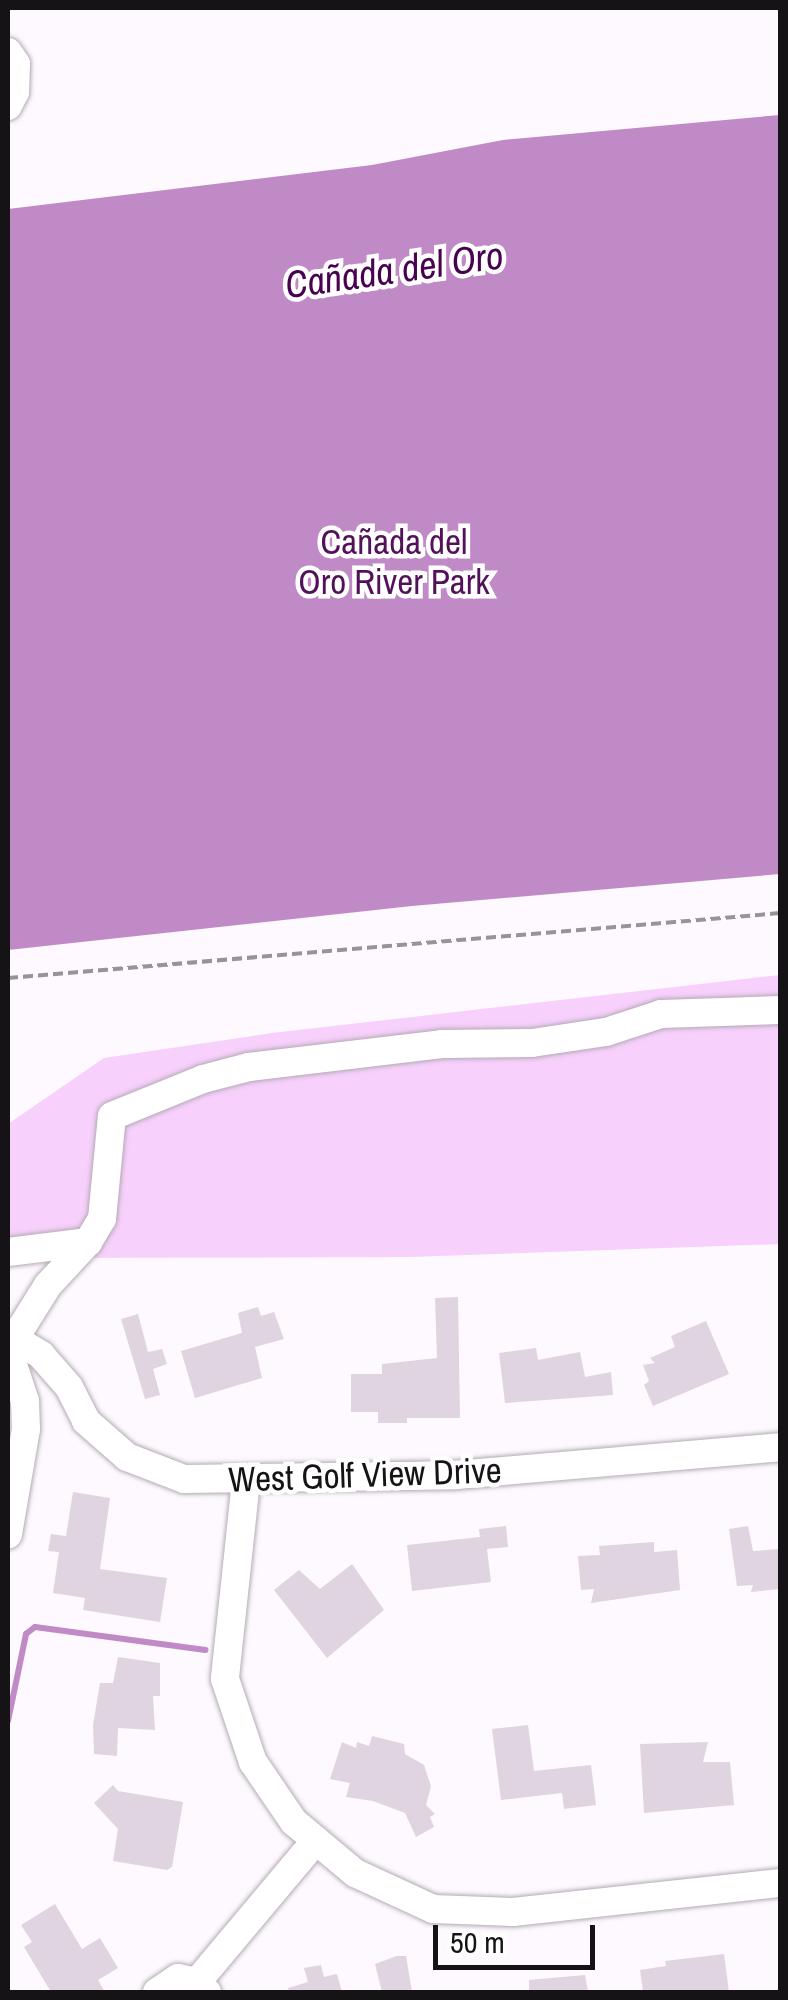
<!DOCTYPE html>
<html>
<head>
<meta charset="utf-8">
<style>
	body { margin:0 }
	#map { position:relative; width:788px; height:2000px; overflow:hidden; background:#fdf9fe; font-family:"Archivo Narrow",sans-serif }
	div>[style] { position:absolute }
	.green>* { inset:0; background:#f7d0fc }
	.water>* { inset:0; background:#c08ac6 }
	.stream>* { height:6px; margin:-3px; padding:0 3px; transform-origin:3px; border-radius:3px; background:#c08ac6 }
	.building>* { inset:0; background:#dfd4e0 }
	.path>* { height:4px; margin-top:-2px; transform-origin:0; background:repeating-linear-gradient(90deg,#979398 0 10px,transparent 0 15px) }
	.roads { filter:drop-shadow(0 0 2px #b5aab6) drop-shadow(0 0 2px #b5aab6) }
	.minor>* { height:28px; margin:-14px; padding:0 14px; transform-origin:14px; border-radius:14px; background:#fff }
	span { translate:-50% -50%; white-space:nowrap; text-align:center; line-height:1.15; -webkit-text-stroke:9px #fff; paint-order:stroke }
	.park-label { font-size:35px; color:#53105b }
	.street-label { font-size:35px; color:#161317 }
	.water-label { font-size:38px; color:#490251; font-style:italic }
	.frame { position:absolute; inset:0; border:10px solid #161317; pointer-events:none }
	.scale { position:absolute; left:433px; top:1925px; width:162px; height:45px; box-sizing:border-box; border:5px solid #161317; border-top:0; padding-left:12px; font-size:30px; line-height:35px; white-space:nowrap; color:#161317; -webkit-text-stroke:8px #fff; paint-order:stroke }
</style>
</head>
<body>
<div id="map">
	<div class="green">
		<div style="clip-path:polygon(780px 975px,780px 1244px,409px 1257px,8px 1258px,8px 1124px,104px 1058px,272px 1033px)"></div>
	</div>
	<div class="water">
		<div style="clip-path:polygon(780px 115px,780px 874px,412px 906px,8px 950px,8px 209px,372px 165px,503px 140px)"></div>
	</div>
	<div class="stream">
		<div style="left:8px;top:1721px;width:89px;rotate:-78.3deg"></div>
		<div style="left:26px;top:1634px;width:11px;rotate:-38deg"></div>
		<div style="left:35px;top:1627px;width:172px;rotate:7.7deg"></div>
	</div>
	<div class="building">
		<div style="clip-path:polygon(458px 1297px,460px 1418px,407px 1418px,407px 1423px,378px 1423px,378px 1412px,351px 1412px,351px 1374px,382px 1374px,382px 1364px,437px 1358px,435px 1298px)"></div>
		<div style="clip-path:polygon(258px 1307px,261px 1316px,274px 1312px,284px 1339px,255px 1347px,262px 1378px,195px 1398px,181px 1351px,242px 1333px,238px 1313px)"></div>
		<div style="clip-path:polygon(138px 1314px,148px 1352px,162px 1349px,167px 1364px,153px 1369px,160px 1395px,145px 1399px,121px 1319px)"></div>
		<div style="clip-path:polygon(706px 1321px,729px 1374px,653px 1406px,644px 1385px,649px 1381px,643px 1365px,655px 1363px,650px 1358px,675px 1347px,671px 1336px)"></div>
		<div style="clip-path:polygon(536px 1348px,538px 1360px,580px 1352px,585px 1377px,611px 1372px,613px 1395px,505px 1403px,499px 1353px)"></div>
		<div style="clip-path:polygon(73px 1492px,110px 1498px,100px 1569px,167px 1578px,160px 1622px,83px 1610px,85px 1598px,53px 1593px,59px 1552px,48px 1551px,51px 1534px,66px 1536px)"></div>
		<div style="clip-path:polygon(506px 1526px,508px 1547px,487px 1549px,491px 1582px,412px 1591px,407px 1545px,480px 1537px,479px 1529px)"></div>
		<div style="clip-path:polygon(748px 1526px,753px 1551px,780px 1549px,780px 1589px,751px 1592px,753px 1585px,737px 1586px,729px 1529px)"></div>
		<div style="clip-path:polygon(654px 1542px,654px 1552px,677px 1550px,680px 1590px,591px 1603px,594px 1589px,581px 1590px,578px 1556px,600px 1555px,599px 1546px)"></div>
		<div style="clip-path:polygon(352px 1564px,384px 1610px,327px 1658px,274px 1590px,299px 1570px,320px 1589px)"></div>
		<div style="clip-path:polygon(118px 1657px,160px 1663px,160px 1696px,153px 1696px,155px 1730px,118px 1728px,117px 1756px,94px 1754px,93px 1725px,100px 1683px,113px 1683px)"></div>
		<div style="clip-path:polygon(528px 1725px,534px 1771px,591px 1765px,596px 1805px,564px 1809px,562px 1793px,501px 1800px,492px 1729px)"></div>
		<div style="clip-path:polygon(372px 1736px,404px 1744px,405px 1754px,424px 1765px,431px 1786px,426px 1805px,435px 1814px,430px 1817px,434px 1827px,416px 1837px,405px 1813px,373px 1801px,346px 1797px,350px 1783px,330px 1779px,342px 1742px,356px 1748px,357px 1742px,369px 1746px)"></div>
		<div style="clip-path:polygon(708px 1742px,703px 1762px,730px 1762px,734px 1805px,644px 1813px,640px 1744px)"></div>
		<div style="clip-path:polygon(113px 1785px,118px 1791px,183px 1802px,172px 1867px,167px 1870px,113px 1861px,118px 1829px,94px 1803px)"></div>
		<div style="clip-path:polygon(55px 1904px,82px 1949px,100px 1938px,118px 1968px,98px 1980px,105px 1992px,51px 1992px,24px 1947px,32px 1942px,21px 1925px)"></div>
		<div style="clip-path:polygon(724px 1954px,729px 1992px,643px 1992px,640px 1970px,666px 1966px,665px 1961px)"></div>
		<div style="clip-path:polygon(397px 1956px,406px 1956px,412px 1992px,382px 1992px,375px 1964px)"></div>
		<div style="clip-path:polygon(321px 1965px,324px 1977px,337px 1974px,342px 1992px,289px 1992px,288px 1988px,308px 1982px,304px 1968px)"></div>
		<div style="clip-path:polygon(585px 1975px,588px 1992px,529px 1992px,529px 1980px)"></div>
	</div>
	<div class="path">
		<div style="left:8px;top:978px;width:775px;rotate:-4.81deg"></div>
	</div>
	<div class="roads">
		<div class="minor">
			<div style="left:8px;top:52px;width:14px;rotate:56deg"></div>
			<div style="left:16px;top:64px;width:28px;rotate:92deg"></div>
			<div style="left:15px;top:92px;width:16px;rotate:117deg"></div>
			<div style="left:88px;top:1242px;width:27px;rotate:-59deg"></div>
			<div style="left:102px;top:1219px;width:103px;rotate:-84.5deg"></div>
			<div style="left:112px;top:1116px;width:98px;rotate:-22.1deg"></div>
			<div style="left:203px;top:1079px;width:48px;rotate:-14.6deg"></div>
			<div style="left:249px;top:1067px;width:194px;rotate:-6.8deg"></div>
			<div style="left:442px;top:1044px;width:90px;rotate:-0.6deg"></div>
			<div style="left:532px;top:1043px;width:75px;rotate:-8.5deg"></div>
			<div style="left:606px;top:1032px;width:58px;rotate:-18.1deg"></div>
			<div style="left:661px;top:1014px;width:119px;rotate:-1.9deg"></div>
			<div style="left:8px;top:1252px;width:81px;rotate:-7.1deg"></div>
			<div style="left:88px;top:1242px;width:59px;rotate:132.9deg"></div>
			<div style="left:48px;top:1285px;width:75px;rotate:122deg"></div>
			<div style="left:8px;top:1335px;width:39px;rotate:31deg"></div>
			<div style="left:41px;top:1355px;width:43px;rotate:48.8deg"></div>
			<div style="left:69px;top:1387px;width:38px;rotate:63deg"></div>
			<div style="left:86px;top:1421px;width:55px;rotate:41.3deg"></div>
			<div style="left:127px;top:1457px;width:61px;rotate:21.1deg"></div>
			<div style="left:184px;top:1479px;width:272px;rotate:-0.8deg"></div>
			<div style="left:456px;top:1475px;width:325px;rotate:-4.9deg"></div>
			<div style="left:8px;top:1349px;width:55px;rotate:71.9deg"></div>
			<div style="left:25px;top:1401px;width:28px;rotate:88deg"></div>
			<div style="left:26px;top:1429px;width:107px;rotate:99.7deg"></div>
			<div style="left:246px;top:1481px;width:199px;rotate:96.1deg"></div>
			<div style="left:225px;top:1679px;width:88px;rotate:71.4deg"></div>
			<div style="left:253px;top:1762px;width:73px;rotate:55.7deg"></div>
			<div style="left:294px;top:1822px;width:80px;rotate:39.9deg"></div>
			<div style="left:355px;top:1873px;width:86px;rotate:24.8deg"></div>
			<div style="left:433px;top:1909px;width:80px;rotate:2.1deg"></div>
			<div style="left:513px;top:1912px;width:269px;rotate:-6.2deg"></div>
			<div style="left:197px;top:1982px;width:185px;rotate:-50deg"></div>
			<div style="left:157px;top:1992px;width:25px;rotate:-34deg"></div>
			<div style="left:178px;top:1978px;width:19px;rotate:12deg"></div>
			<div style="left:197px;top:1982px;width:14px;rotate:45deg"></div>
		</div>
	</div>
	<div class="park-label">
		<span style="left:394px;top:562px">Cañada del<br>Oro River Park</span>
	</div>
	<div class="street-label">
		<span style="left:365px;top:1475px;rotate:-2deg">West Golf View Drive</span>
	</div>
	<div class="water-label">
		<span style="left:394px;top:270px;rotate:-8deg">Cañada del Oro</span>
	</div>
	<div class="frame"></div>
	<div class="scale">50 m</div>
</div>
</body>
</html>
